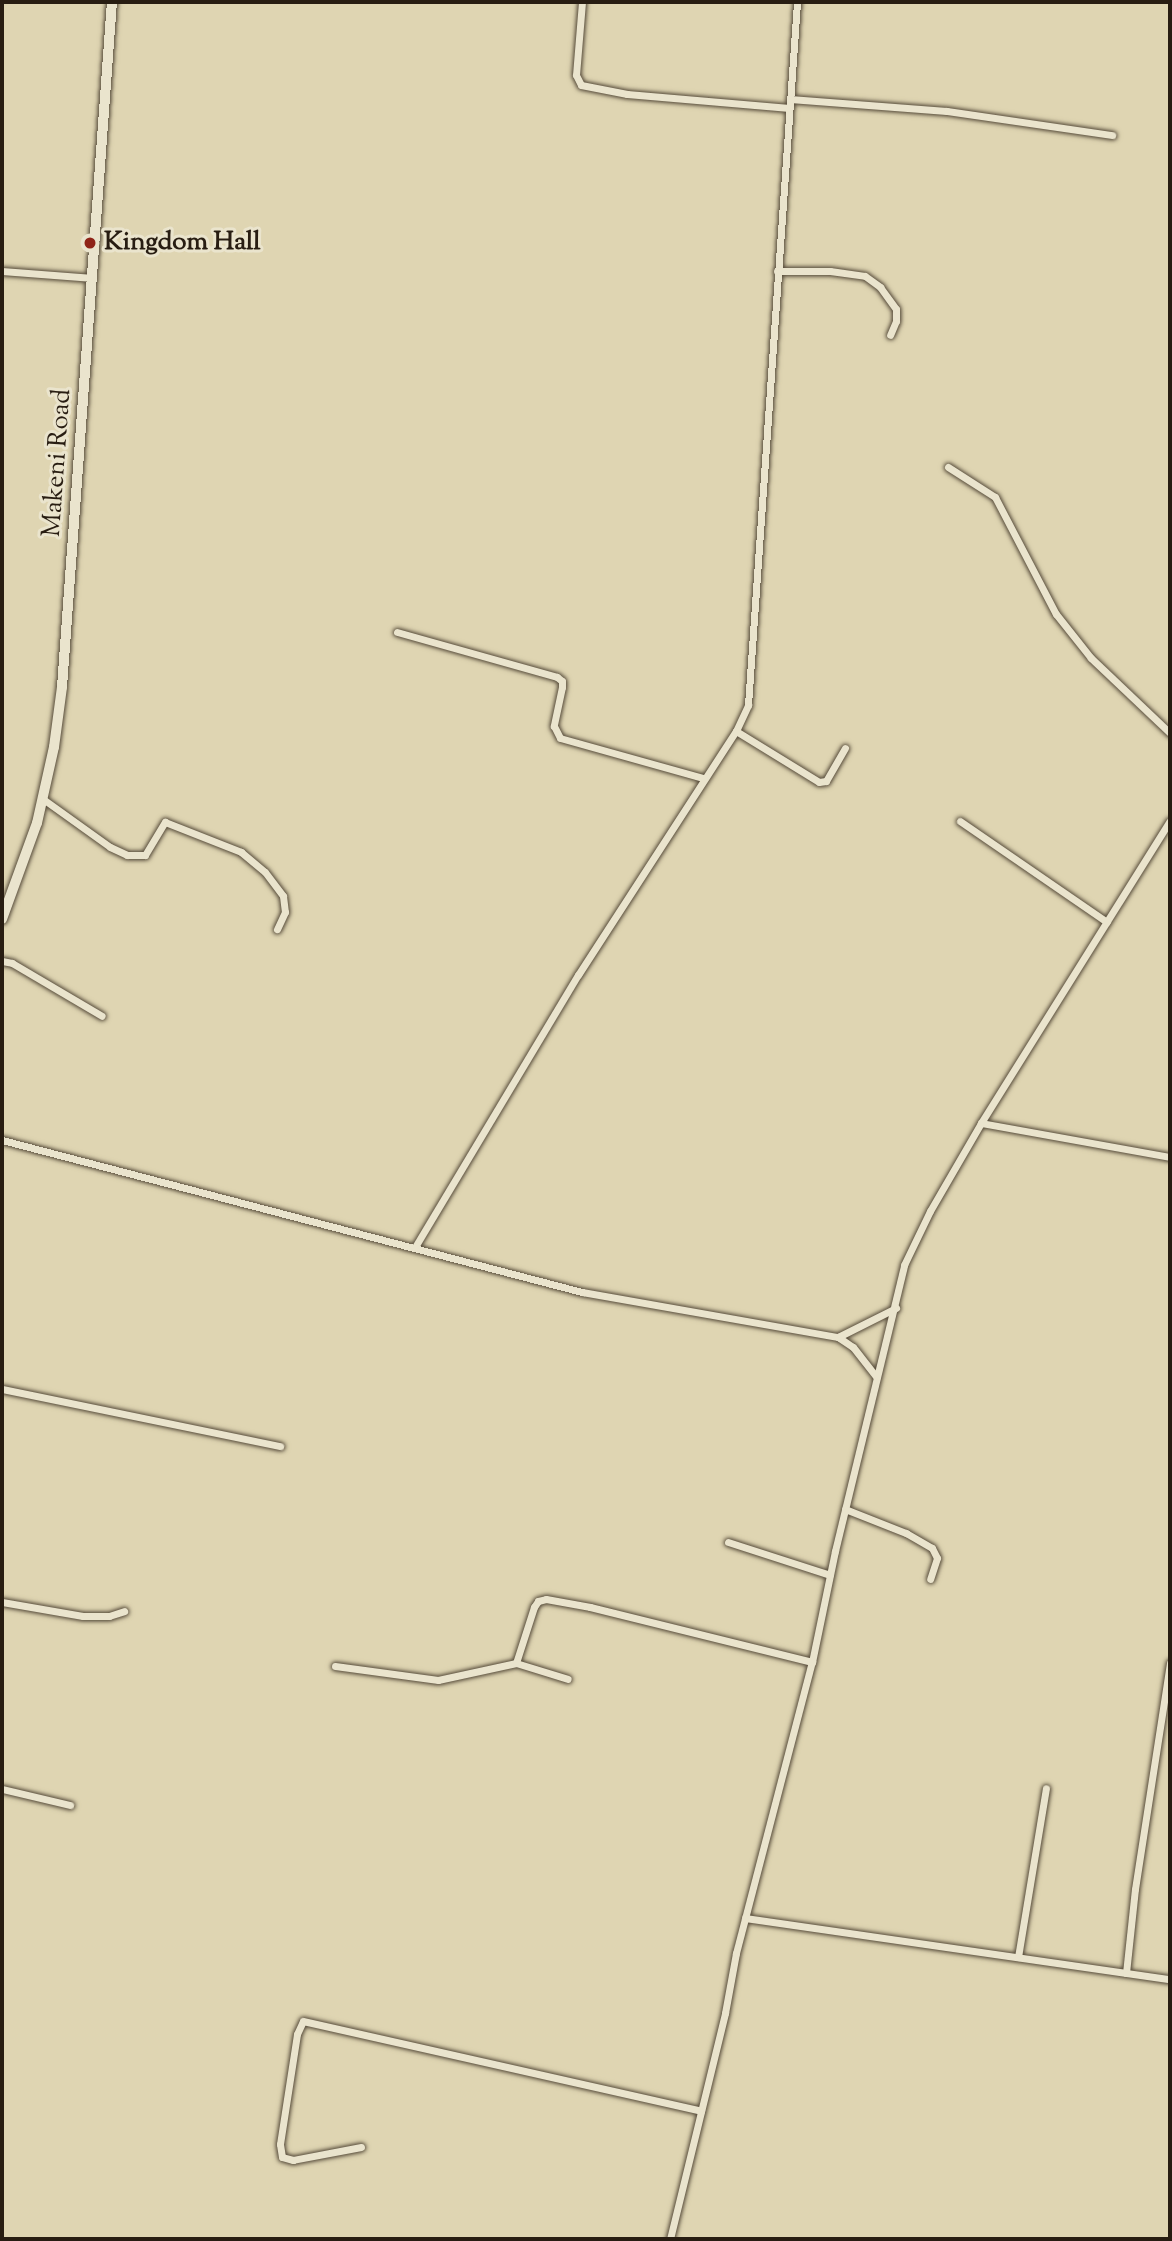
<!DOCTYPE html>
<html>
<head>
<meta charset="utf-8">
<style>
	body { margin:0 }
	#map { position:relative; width:1172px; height:2241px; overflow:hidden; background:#dfd5b2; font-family:"Sorts Mill Goudy",serif }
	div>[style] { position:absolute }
	.roads { filter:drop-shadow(0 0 2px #564b3a) drop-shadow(0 0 2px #564b3a) }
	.street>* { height:7px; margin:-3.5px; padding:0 3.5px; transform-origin:3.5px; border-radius:3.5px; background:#eae4cd }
	.secondary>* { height:10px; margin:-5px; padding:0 5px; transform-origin:5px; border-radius:5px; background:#eae4cd }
	.dots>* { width:19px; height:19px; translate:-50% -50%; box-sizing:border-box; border:4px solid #eae4cd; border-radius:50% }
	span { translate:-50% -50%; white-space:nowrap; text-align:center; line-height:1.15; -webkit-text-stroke:6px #eae4cd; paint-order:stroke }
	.poi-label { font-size:26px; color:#281d12; font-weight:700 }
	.left { translate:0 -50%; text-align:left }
	.street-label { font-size:26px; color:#281d12 }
	.frame { position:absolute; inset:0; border:4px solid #281d12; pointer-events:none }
</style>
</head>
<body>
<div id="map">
	<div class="roads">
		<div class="street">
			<div style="left:582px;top:2px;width:73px;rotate:94.7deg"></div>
			<div style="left:576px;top:75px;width:11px;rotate:63deg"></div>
			<div style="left:581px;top:85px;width:47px;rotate:11.1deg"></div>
			<div style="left:627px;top:94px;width:163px;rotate:4.9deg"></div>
			<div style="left:790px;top:99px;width:157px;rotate:4.4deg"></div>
			<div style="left:947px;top:111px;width:167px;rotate:8.3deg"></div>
			<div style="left:2px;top:271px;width:91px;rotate:4.4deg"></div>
			<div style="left:777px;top:271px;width:53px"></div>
			<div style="left:830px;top:271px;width:35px;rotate:8deg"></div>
			<div style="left:865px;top:276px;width:19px;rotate:36deg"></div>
			<div style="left:880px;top:287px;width:27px;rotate:54deg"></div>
			<div style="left:896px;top:309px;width:12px;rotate:90deg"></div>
			<div style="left:896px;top:321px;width:15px;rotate:113deg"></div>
			<div style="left:948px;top:467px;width:56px;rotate:32.6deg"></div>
			<div style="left:995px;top:497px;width:132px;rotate:62.5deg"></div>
			<div style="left:1056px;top:614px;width:56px;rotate:51.5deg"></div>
			<div style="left:1091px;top:658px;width:109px;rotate:43.5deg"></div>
			<div style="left:397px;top:632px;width:166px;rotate:15.7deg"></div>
			<div style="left:557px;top:677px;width:6px;rotate:39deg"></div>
			<div style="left:562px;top:681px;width:6px;rotate:90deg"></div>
			<div style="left:562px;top:687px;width:40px;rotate:102deg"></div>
			<div style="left:554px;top:726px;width:13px;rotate:63deg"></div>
			<div style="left:560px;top:738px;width:148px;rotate:15.6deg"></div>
			<div style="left:736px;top:731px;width:97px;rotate:31.6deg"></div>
			<div style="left:819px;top:782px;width:7px;rotate:-8deg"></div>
			<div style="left:826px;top:781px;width:38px;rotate:-60deg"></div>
			<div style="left:43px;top:799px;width:82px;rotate:35.6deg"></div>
			<div style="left:110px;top:847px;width:19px;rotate:25deg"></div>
			<div style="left:127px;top:855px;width:18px"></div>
			<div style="left:145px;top:855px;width:39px;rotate:-59deg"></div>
			<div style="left:165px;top:822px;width:82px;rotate:21.5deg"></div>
			<div style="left:241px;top:852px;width:31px;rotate:40deg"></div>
			<div style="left:265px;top:872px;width:30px;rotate:53deg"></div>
			<div style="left:283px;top:896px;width:16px;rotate:83deg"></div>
			<div style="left:285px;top:912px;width:19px;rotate:115deg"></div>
			<div style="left:960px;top:821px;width:178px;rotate:34.5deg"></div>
			<div style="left:2px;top:961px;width:10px;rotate:11deg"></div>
			<div style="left:12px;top:963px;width:104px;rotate:30.5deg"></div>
			<div style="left:981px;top:1123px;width:192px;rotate:10.2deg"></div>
			<div style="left:2px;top:1140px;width:600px;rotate:14.69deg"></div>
			<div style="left:582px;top:1292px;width:260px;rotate:10deg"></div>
			<div style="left:838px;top:1337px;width:18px;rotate:34deg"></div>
			<div style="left:853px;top:1347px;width:37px;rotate:52deg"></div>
			<div style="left:415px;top:1247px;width:317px;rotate:-59.1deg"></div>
			<div style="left:578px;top:975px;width:291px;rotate:-57.1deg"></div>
			<div style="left:736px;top:731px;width:29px;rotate:-65deg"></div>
			<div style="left:748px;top:705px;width:705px;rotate:-86.01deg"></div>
			<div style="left:838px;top:1337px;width:65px;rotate:-26.6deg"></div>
			<div style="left:2px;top:1389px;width:284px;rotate:11.6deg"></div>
			<div style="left:845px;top:1509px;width:66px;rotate:21.5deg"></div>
			<div style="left:906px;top:1533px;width:30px;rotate:30deg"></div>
			<div style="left:932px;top:1548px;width:11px;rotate:63deg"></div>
			<div style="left:937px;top:1558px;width:22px;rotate:108deg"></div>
			<div style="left:728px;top:1542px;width:107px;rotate:17.9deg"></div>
			<div style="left:2px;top:1602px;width:82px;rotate:9.8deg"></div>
			<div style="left:83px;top:1616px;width:26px"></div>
			<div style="left:109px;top:1616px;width:16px;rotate:-18deg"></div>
			<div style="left:516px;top:1663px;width:59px;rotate:-72.2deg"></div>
			<div style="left:534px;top:1607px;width:7px;rotate:-56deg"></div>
			<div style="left:538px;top:1601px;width:8px;rotate:-14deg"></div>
			<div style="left:546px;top:1599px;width:45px;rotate:10.3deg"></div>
			<div style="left:590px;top:1607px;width:229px;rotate:13.9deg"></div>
			<div style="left:335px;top:1666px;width:104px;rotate:7.7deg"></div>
			<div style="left:438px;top:1680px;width:80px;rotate:-12.3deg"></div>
			<div style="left:516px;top:1663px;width:54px;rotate:17.1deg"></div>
			<div style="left:2px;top:1789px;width:70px;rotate:13.2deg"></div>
			<div style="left:745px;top:1918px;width:429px;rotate:8.2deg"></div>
			<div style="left:1018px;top:1957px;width:171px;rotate:-80.6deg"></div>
			<div style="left:1126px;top:1973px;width:84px;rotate:-83.9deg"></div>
			<div style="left:1135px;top:1889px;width:229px;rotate:-81.2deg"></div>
			<div style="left:361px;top:2147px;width:69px;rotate:169.2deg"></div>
			<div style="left:293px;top:2160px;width:11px;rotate:-165deg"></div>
			<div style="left:282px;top:2157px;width:13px;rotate:-99deg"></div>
			<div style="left:280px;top:2144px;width:111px;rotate:-81.2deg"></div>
			<div style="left:297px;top:2034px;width:14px;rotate:-65deg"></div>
			<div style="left:303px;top:2021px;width:408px;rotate:12.7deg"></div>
			<div style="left:670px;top:2239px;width:233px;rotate:-76.3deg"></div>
			<div style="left:725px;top:2013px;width:61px;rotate:-79.6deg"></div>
			<div style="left:736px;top:1953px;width:301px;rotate:-75.4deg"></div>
			<div style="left:812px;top:1662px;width:113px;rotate:-78.3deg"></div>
			<div style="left:835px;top:1551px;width:294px;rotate:-76.4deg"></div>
			<div style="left:904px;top:1265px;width:60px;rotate:-64.3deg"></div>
			<div style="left:930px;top:1211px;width:102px;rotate:-59.9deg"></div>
			<div style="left:981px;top:1123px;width:356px;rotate:-58deg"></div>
		</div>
		<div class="secondary">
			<div style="left:2px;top:919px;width:102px;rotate:-70deg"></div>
			<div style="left:37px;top:823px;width:78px;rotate:-77.4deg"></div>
			<div style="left:54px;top:747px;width:61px;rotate:-82.4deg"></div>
			<div style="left:62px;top:687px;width:687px;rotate:-85.83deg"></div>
		</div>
	</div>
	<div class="dots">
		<div style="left:90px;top:243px;background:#8f2418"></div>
	</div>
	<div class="poi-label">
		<span class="left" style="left:104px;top:243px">Kingdom Hall</span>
	</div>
	<div class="street-label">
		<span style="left:58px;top:463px;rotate:-86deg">Makeni Road</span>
	</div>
	<div class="frame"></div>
</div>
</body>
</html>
